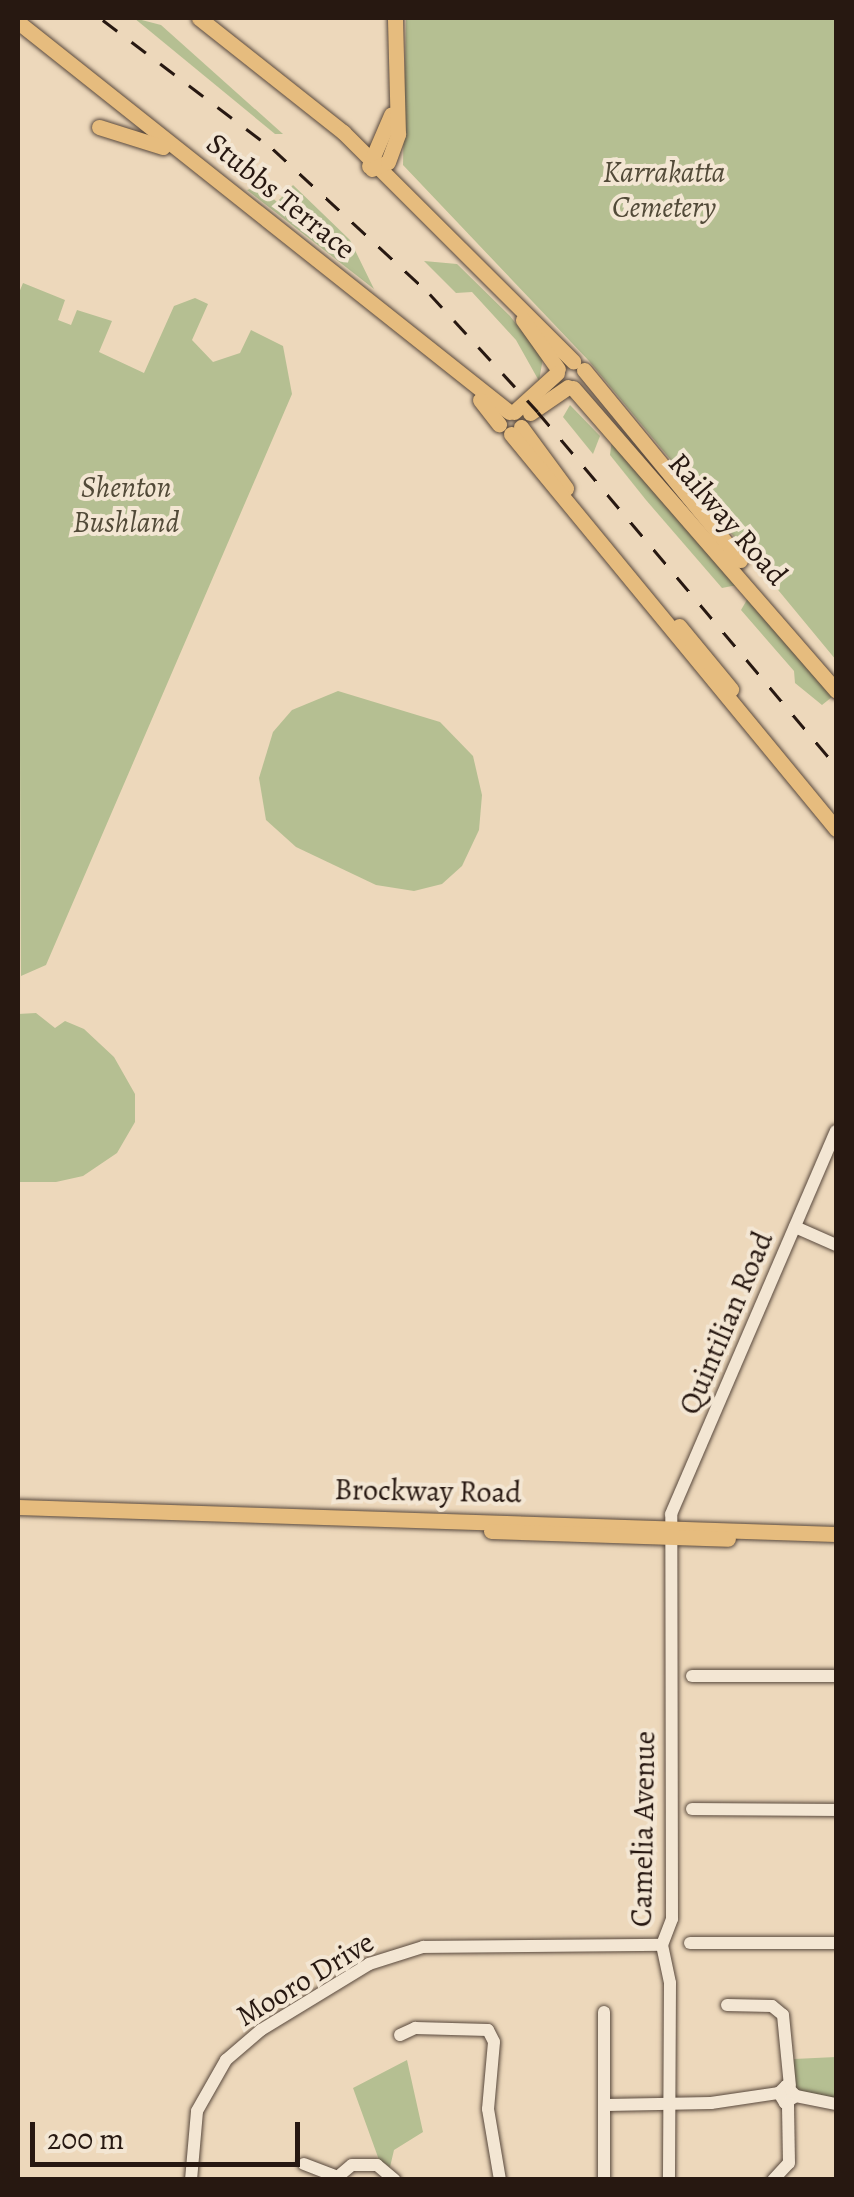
<!DOCTYPE html>
<html>
<head>
<meta charset="utf-8">
<style>
	body { margin:0 }
	#map { position:relative; width:854px; height:2197px; overflow:hidden; background:#edd8bb; font-family:Alegreya,serif }
	div>[style] { position:absolute }
	.green>* { inset:0; background:#b5bf92 }
	.roads { filter:drop-shadow(0 0 2px #58483c) drop-shadow(0 0 2px #58483c) }
	.minor>* { height:12px; margin:-6px; padding:0 6px; transform-origin:6px; border-radius:6px; background:#f3e6d3 }
	.major>* { height:15px; margin:-7.5px; padding:0 7.5px; transform-origin:7.5px; border-radius:7.5px; background:#e6bc7e }
	.rail>* { height:2.5px; margin-top:-1.25px; transform-origin:0; background:repeating-linear-gradient(90deg,#271811 0 18px,transparent 0 36px) }
	span { translate:-50% -50%; white-space:nowrap; text-align:center; line-height:1.15; -webkit-text-stroke:8px #f3e6d3; paint-order:stroke }
	.park-label { font-size:30px; color:#524a38; font-style:italic }
	.street-label { font-size:30px; color:#271811 }
	.frame { position:absolute; inset:0; border:20px solid #271811; pointer-events:none }
	.scale { position:absolute; left:30px; top:2122px; width:270px; height:45px; box-sizing:border-box; border:5px solid #271811; border-top:0; padding-left:12px; font-size:30px; line-height:35px; white-space:nowrap; color:#271811; -webkit-text-stroke:8px #f3e6d3; paint-order:stroke }
</style>
</head>
<body>
<div id="map">
	<div class="green">
		<div style="clip-path:polygon(134px 18px,161px 25px,283px 134px,275px 134px)"></div>
		<div style="clip-path:polygon(406px 18px,836px 18px,836px 660px,589px 361px,403px 165px)"></div>
		<div style="clip-path:polygon(293px 185px,350px 240px,374px 289px,247px 190px,259px 186px,277px 202px)"></div>
		<div style="clip-path:polygon(424px 261px,457px 264px,510px 316px,543px 358px,539px 381px,516px 340px,472px 292px,456px 293px)"></div>
		<div style="clip-path:polygon(23px 283px,65px 300px,58px 320px,71px 325px,77px 310px,112px 321px,99px 352px,144px 373px,174px 306px,195px 298px,208px 304px,192px 340px,213px 362px,240px 353px,251px 330px,283px 346px,292px 394px,46px 965px,21px 976px,18px 295px)"></div>
		<div style="clip-path:polygon(570px 405px,600px 436px,593px 454px,563px 417px)"></div>
		<div style="clip-path:polygon(612px 439px,737px 585px,722px 588px,646px 500px,610px 455px)"></div>
		<div style="clip-path:polygon(748px 598px,832px 697px,822px 705px,795px 683px,794px 671px,741px 610px)"></div>
		<div style="clip-path:polygon(338px 691px,440px 722px,473px 756px,482px 795px,479px 830px,462px 866px,442px 884px,414px 891px,376px 885px,296px 847px,266px 820px,259px 778px,273px 732px,292px 710px)"></div>
		<div style="clip-path:polygon(36px 1013px,55px 1028px,65px 1021px,84px 1029px,114px 1057px,135px 1094px,135px 1122px,117px 1153px,83px 1176px,56px 1182px,18px 1182px,18px 1014px)"></div>
		<div style="clip-path:polygon(836px 2057px,836px 2100px,800px 2097px,793px 2084px,794px 2059px)"></div>
		<div style="clip-path:polygon(407px 2060px,423px 2132px,394px 2150px,390px 2167px,379px 2160px,353px 2088px)"></div>
	</div>
	<div class="roads">
		<div class="minor">
			<div style="left:795px;top:1227px;width:45px;rotate:23.7deg"></div>
			<div style="left:692px;top:1676px;width:144px"></div>
			<div style="left:692px;top:1809px;width:144px;rotate:0.4deg"></div>
			<div style="left:690px;top:1943px;width:146px"></div>
			<div style="left:662px;top:1945px;width:28px;rotate:-69deg"></div>
			<div style="left:672px;top:1919px;width:405px;rotate:-90.1deg"></div>
			<div style="left:671px;top:1514px;width:417px;rotate:-66.7deg"></div>
			<div style="left:662px;top:1945px;width:39px;rotate:78deg"></div>
			<div style="left:670px;top:1983px;width:197px;rotate:90.3deg"></div>
			<div style="left:727px;top:2005px;width:45px;rotate:1.3deg"></div>
			<div style="left:772px;top:2006px;width:14px;rotate:39deg"></div>
			<div style="left:783px;top:2015px;width:71px;rotate:84.4deg"></div>
			<div style="left:400px;top:2035px;width:17px;rotate:-25deg"></div>
			<div style="left:415px;top:2028px;width:73px;rotate:1.6deg"></div>
			<div style="left:488px;top:2030px;width:13px;rotate:63deg"></div>
			<div style="left:494px;top:2042px;width:67px;rotate:95.1deg"></div>
			<div style="left:488px;top:2109px;width:72px;rotate:80.4deg"></div>
			<div style="left:796px;top:2096px;width:41px;rotate:11.3deg"></div>
			<div style="left:606px;top:2105px;width:105px;rotate:-1.1deg"></div>
			<div style="left:711px;top:2103px;width:69px;rotate:-8.4deg"></div>
			<div style="left:779px;top:2093px;width:10px;rotate:-45deg"></div>
			<div style="left:786px;top:2086px;width:14px;rotate:45deg"></div>
			<div style="left:796px;top:2096px;width:13px;rotate:148deg"></div>
			<div style="left:785px;top:2103px;width:12px;rotate:-121deg"></div>
			<div style="left:304px;top:2164px;width:33px;rotate:21deg"></div>
			<div style="left:191px;top:2180px;width:69px;rotate:-85deg"></div>
			<div style="left:197px;top:2111px;width:59px;rotate:-60.4deg"></div>
			<div style="left:226px;top:2060px;width:46px;rotate:-40.6deg"></div>
			<div style="left:261px;top:2030px;width:127px;rotate:-31.4deg"></div>
			<div style="left:369px;top:1964px;width:57px;rotate:-17.5deg"></div>
			<div style="left:423px;top:1947px;width:239px;rotate:-0.5deg"></div>
			<div style="left:334px;top:2180px;width:23px;rotate:-40deg"></div>
			<div style="left:352px;top:2165px;width:25px"></div>
			<div style="left:377px;top:2165px;width:23px;rotate:40deg"></div>
			<div style="left:604px;top:2180px;width:168px;rotate:-90deg"></div>
			<div style="left:773px;top:2180px;width:23px;rotate:-47deg"></div>
			<div style="left:789px;top:2163px;width:60px;rotate:-91deg"></div>
		</div>
		<div class="major">
			<div style="left:199px;top:18px;width:184px;rotate:38.4deg"></div>
			<div style="left:343px;top:132px;width:325px;rotate:44.9deg"></div>
			<div style="left:18px;top:22px;width:627px;rotate:38.46deg"></div>
			<div style="left:99px;top:127px;width:67px;rotate:17.4deg"></div>
			<div style="left:369px;top:166px;width:56px;rotate:-66.7deg"></div>
			<div style="left:372px;top:169px;width:17px;rotate:-24deg"></div>
			<div style="left:388px;top:162px;width:30px;rotate:-70deg"></div>
			<div style="left:398px;top:134px;width:116px;rotate:-91.5deg"></div>
			<div style="left:523px;top:320px;width:60px;rotate:54.5deg"></div>
			<div style="left:584px;top:370px;width:246px;rotate:50.6deg"></div>
			<div style="left:573px;top:388px;width:401px;rotate:49deg"></div>
			<div style="left:480px;top:400px;width:31px;rotate:52deg"></div>
			<div style="left:514px;top:412px;width:58px;rotate:-42.2deg"></div>
			<div style="left:530px;top:413px;width:46px;rotate:-34.4deg"></div>
			<div style="left:521px;top:427px;width:76px;rotate:53.6deg"></div>
			<div style="left:511px;top:434px;width:512px;rotate:50.55deg"></div>
			<div style="left:679px;top:626px;width:82px;rotate:50.5deg"></div>
			<div style="left:18px;top:1507px;width:818px;rotate:1.89deg"></div>
			<div style="left:491px;top:1531px;width:237px;rotate:1.9deg"></div>
		</div>
	</div>
	<div class="rail">
		<div style="left:103px;top:20px;width:213px;rotate:37.2deg"></div>
		<div style="left:273px;top:149px;width:214px;rotate:42.7deg"></div>
		<div style="left:430px;top:294px;width:160px;rotate:47.5deg"></div>
		<div style="left:538px;top:412px;width:463px;rotate:49.9deg"></div>
	</div>
	<div class="park-label">
		<span style="left:664px;top:189px">Karrakatta<br>Cemetery</span>
		<span style="left:126px;top:504px">Shenton<br>Bushland</span>
	</div>
	<div class="street-label">
		<span style="left:281px;top:196px;rotate:39deg">Stubbs Terrace</span>
		<span style="left:728px;top:519px;rotate:49deg">Railway Road</span>
		<span style="left:726px;top:1323px;rotate:-67deg">Quintilian Road</span>
		<span style="left:428px;top:1491px;rotate:1deg">Brockway Road</span>
		<span style="left:643px;top:1829px;rotate:-89deg">Camelia Avenue</span>
		<span style="left:305px;top:1979px;rotate:-31deg">Mooro Drive</span>
	</div>
	<div class="frame"></div>
	<div class="scale">200 m</div>
</div>
</body>
</html>
